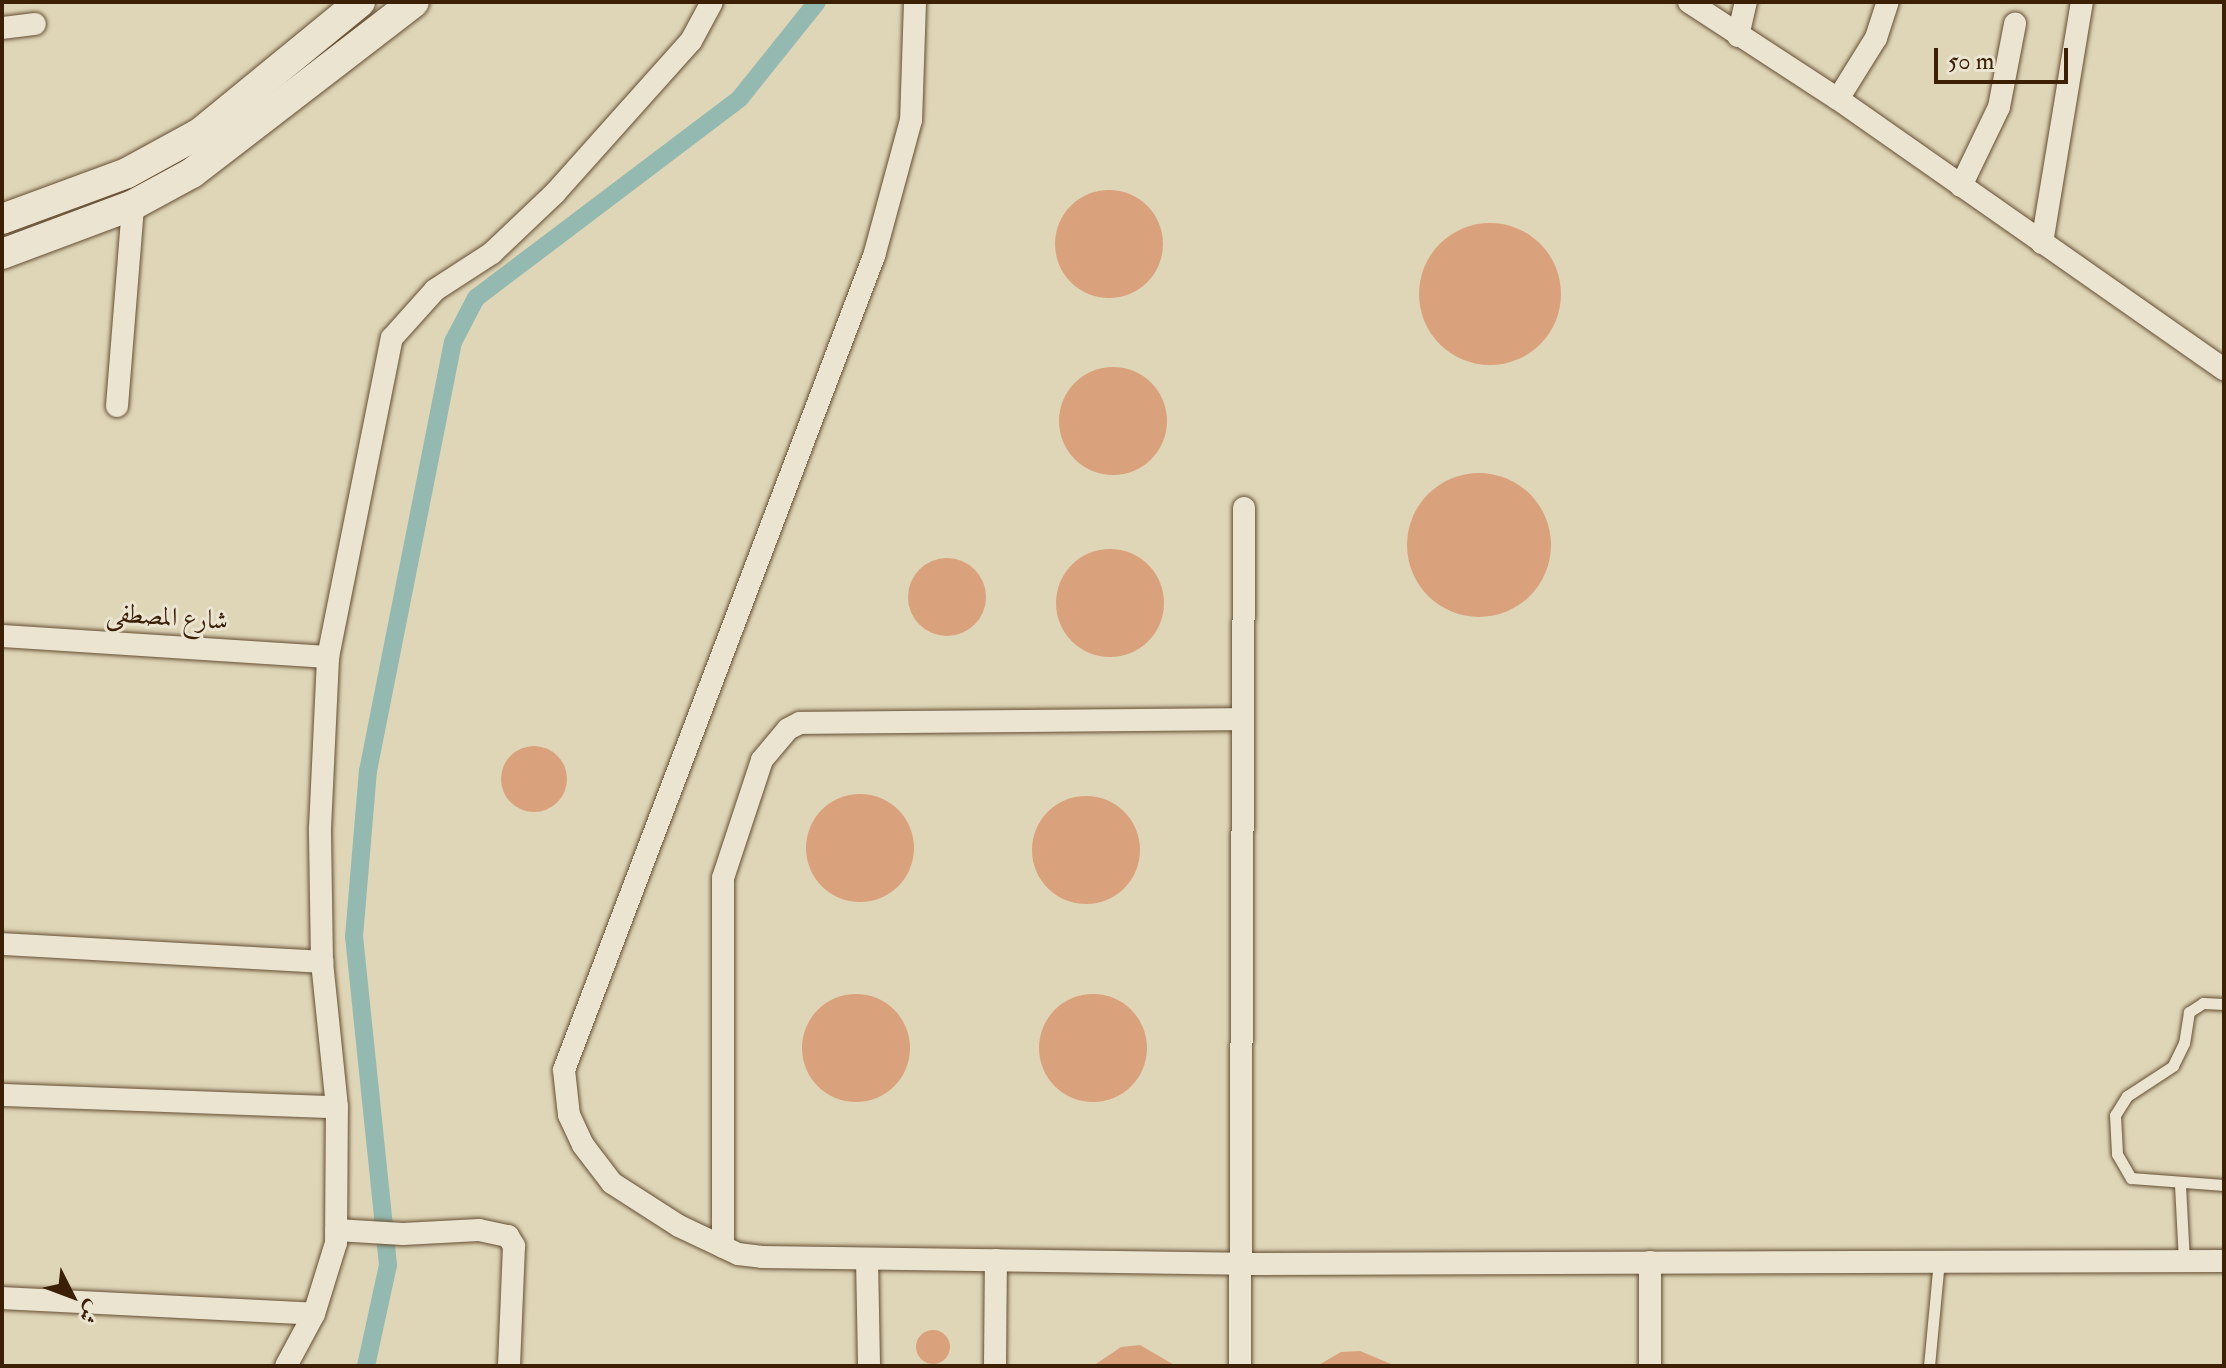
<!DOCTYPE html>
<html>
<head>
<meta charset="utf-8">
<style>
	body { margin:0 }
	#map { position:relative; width:2226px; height:1368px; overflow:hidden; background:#dfd6b8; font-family:"IM FELL Double Pica",Amiri,serif }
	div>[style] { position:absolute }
	.canal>* { height:18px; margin:-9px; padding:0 9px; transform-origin:9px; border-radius:9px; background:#93b9b0 }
	.building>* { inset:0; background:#daa27c }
	.round { border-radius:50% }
	.roads { filter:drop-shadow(0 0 2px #654e32) drop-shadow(0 0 2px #654e32) }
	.lane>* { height:11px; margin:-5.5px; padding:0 5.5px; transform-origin:5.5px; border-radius:5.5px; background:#eae4d1 }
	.street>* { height:22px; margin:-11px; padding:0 11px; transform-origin:11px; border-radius:11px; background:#eae4d1 }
	.secondary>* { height:30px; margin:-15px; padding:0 15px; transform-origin:15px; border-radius:15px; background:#eae4d1 }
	span { translate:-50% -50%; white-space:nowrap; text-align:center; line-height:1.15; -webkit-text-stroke:6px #eae4d1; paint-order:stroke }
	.street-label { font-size:26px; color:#3c2006 }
	.frame { position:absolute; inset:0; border:4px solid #3c2006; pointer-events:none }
	.north { position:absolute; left:32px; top:1256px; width:80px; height:80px; -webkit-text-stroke:6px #eae4d1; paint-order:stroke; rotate:132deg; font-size:22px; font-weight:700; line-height:32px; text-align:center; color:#3c2006 }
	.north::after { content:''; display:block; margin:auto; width:28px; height:36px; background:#3c2006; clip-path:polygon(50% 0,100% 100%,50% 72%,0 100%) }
	.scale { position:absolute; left:1934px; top:48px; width:134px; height:36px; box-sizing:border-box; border:4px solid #3c2006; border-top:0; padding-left:10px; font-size:24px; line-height:28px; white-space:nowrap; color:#3c2006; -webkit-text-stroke:6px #eae4d1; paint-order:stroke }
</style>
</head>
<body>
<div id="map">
	<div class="canal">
		<div style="left:366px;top:1366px;width:103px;rotate:-77.7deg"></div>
		<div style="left:388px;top:1265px;width:330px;rotate:-95.9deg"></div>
		<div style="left:354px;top:937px;width:167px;rotate:-85.2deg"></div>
		<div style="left:368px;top:771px;width:437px;rotate:-78.8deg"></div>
		<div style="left:453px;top:342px;width:50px;rotate:-62.4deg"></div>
		<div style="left:476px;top:298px;width:331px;rotate:-37.1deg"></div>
		<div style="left:740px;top:98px;width:123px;rotate:-51.3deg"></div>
	</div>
	<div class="building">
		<div class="round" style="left:1055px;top:190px;width:108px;height:108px"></div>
		<div class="round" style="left:1419px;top:223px;width:142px;height:142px"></div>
		<div class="round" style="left:1059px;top:367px;width:108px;height:108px"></div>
		<div class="round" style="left:1407px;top:473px;width:144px;height:144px"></div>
		<div class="round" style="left:1056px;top:549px;width:108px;height:108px"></div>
		<div class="round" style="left:908px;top:558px;width:78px;height:78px"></div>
		<div class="round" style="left:501px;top:746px;width:66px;height:66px"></div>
		<div class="round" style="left:806px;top:794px;width:108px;height:108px"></div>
		<div class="round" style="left:1032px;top:796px;width:108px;height:108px"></div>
		<div class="round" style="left:802px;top:994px;width:108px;height:108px"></div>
		<div class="round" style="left:1039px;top:994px;width:108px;height:108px"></div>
		<div class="round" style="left:916px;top:1330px;width:34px;height:34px"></div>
		<div style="clip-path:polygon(1140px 1345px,1176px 1366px,1093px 1366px,1121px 1347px)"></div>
		<div style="clip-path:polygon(1360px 1351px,1396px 1366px,1317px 1366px,1341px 1352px)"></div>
	</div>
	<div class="roads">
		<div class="lane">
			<div style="left:2224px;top:1004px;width:21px;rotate:-177deg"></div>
			<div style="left:2203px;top:1003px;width:17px;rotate:147deg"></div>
			<div style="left:2189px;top:1012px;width:31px;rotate:99deg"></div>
			<div style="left:2184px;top:1043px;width:25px;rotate:116deg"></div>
			<div style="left:2173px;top:1066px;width:55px;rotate:146.9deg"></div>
			<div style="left:2127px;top:1096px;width:22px;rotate:122deg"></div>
			<div style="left:2115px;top:1115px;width:39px;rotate:87deg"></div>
			<div style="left:2117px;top:1154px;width:28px;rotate:60deg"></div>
			<div style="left:2131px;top:1178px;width:93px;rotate:4.3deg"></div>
			<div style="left:2180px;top:1185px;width:76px;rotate:87deg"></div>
			<div style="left:1929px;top:1366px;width:105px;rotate:-84.6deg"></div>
		</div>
		<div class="street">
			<div style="left:915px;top:2px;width:118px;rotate:91.9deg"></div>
			<div style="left:911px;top:120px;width:141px;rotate:105.2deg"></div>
			<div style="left:874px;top:256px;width:871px;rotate:110.85deg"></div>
			<div style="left:564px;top:1070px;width:45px;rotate:83.7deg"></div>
			<div style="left:569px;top:1115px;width:33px;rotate:65deg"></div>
			<div style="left:583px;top:1145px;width:48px;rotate:52.7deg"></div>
			<div style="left:612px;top:1183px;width:80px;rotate:32.7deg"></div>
			<div style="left:679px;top:1226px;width:65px;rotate:25.4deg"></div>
			<div style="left:738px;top:1254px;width:24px;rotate:7deg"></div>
			<div style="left:762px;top:1257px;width:480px;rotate:0.8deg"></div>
			<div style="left:1242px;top:1264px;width:982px;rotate:-0.18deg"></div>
			<div style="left:1689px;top:2px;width:178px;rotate:33.1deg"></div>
			<div style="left:1838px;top:99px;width:471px;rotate:35deg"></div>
			<div style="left:2px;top:28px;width:33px;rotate:-7deg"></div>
			<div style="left:1738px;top:36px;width:35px;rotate:-77deg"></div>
			<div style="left:1838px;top:99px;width:72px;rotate:-58.1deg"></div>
			<div style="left:1876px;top:38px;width:38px;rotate:-72deg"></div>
			<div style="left:1961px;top:186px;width:88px;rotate:-64.3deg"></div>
			<div style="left:1999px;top:107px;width:85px;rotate:-79.1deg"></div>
			<div style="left:2042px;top:243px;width:244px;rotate:-80.6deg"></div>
			<div style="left:117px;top:406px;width:202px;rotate:-85.4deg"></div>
			<div style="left:2px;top:636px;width:327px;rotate:3.7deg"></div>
			<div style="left:2px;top:944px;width:321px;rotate:3.2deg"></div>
			<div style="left:2px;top:1095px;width:335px;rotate:2.1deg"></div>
			<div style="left:336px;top:1230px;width:67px;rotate:3.4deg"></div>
			<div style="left:403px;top:1234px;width:76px;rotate:-3deg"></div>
			<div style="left:479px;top:1230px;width:30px;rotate:12deg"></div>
			<div style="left:508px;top:1236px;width:12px;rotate:59deg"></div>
			<div style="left:514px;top:1246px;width:120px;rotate:92.4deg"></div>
			<div style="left:723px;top:1247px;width:369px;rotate:-90deg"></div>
			<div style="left:723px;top:878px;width:124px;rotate:-71.7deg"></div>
			<div style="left:762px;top:760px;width:40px;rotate:-50deg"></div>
			<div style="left:788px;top:729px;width:13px;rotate:-27deg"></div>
			<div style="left:800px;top:723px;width:443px;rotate:-0.5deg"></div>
			<div style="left:867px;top:1259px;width:107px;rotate:88.9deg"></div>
			<div style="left:1650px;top:1262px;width:104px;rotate:90deg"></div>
			<div style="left:2px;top:1298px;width:312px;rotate:2.9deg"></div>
			<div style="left:286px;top:1366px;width:59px;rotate:-61.7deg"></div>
			<div style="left:314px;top:1314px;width:74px;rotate:-72.8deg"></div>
			<div style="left:336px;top:1243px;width:136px;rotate:-89.6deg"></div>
			<div style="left:337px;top:1107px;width:146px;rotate:-95.9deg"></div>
			<div style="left:322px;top:962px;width:134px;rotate:-90.9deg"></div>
			<div style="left:320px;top:828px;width:171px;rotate:-87.3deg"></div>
			<div style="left:328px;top:657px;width:325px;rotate:-78.7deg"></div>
			<div style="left:392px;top:338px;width:64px;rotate:-48.1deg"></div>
			<div style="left:435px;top:290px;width:68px;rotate:-33deg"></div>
			<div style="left:492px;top:253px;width:87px;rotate:-43.6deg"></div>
			<div style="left:555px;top:193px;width:204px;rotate:-48.2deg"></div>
			<div style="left:691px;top:41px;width:44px;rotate:-61.7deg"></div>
			<div style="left:995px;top:1366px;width:106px;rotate:-89.5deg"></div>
			<div style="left:1240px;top:1366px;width:858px;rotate:-89.73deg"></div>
		</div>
		<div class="secondary">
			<div style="left:2px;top:219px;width:133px;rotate:-20.2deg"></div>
			<div style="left:127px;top:173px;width:83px;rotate:-28.7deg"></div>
			<div style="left:200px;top:133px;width:207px;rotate:-39.3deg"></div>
			<div style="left:2px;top:254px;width:140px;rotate:-20.5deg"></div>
			<div style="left:133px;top:205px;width:67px;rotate:-28.5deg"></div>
			<div style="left:192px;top:173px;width:280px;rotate:-37.6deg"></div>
		</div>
	</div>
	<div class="street-label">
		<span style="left:167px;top:618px;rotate:4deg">شارع المصطفى</span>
	</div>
	<div class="frame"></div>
	<div class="north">ش</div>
	<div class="scale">50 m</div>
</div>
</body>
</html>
